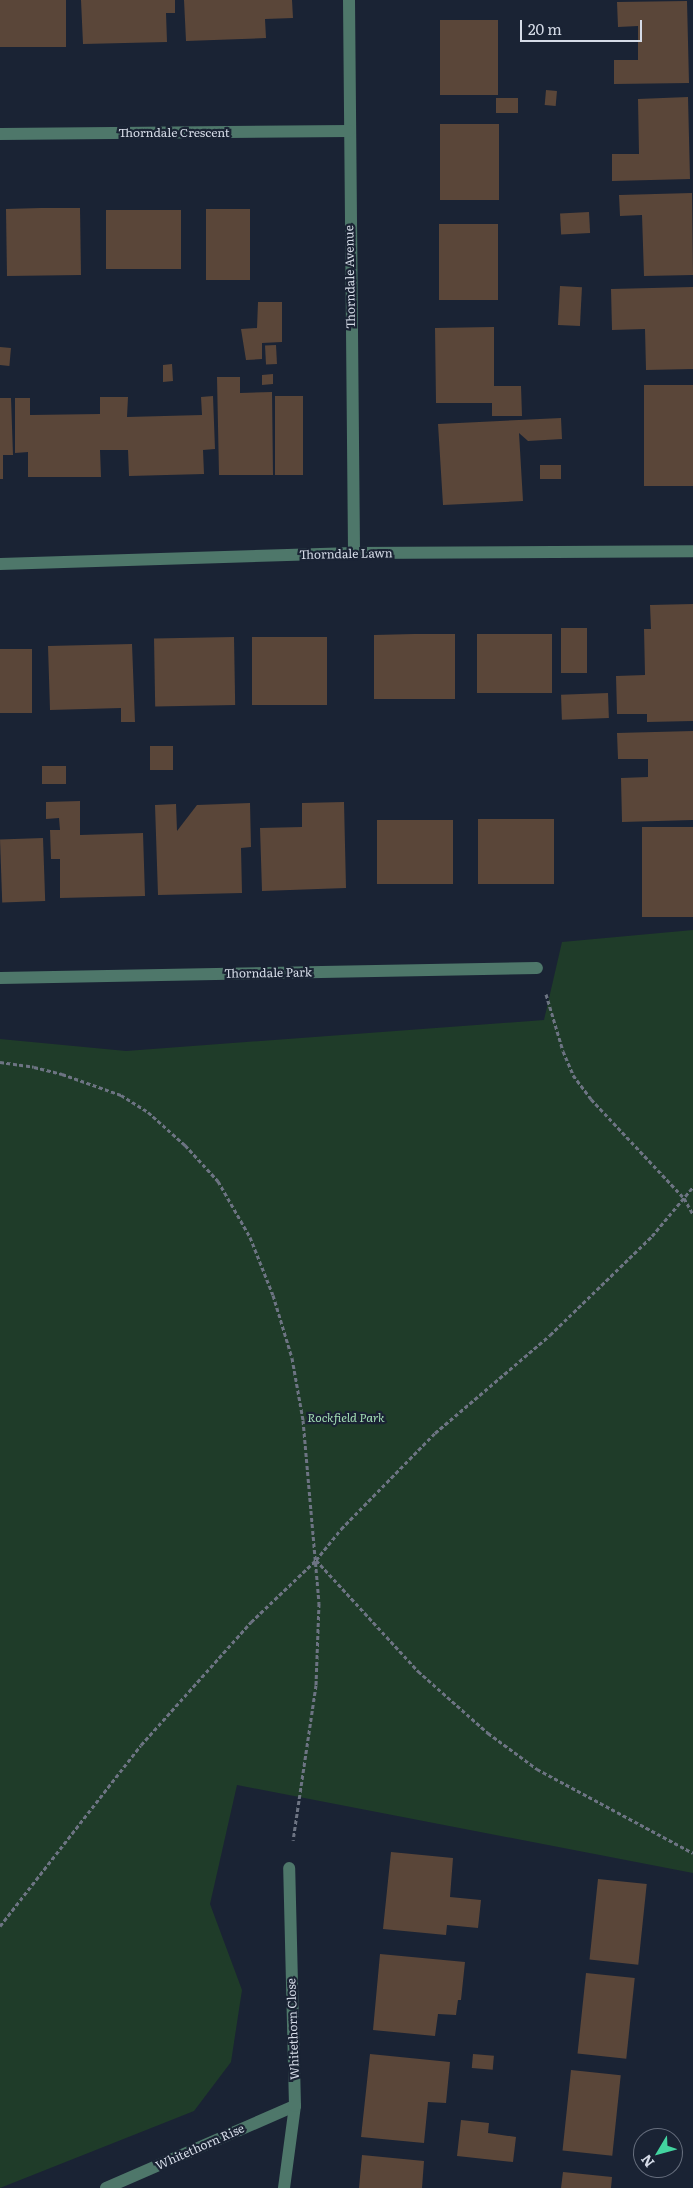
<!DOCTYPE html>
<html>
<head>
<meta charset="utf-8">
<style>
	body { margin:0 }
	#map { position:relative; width:693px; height:2188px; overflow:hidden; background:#1a2334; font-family:Literata,serif }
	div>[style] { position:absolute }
	.green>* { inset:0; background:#1f3c29 }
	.building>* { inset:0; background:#5a4639; transform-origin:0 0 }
	.path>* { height:3px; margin-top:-1.5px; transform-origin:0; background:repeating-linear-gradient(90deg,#6d7483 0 4px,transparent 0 6.5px) }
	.minor>* { height:12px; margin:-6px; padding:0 6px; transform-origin:6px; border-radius:6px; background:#4e776a }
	span { translate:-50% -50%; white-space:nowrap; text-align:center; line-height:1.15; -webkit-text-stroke:4.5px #1a2334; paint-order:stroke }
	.street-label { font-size:12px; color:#d5dbe7 }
	.park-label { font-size:12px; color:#a3ddb4; font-style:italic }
	.north { position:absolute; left:633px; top:2128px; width:50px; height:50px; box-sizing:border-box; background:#1a2334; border:1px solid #656d7c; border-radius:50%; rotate:233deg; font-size:14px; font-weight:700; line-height:20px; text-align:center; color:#d5dbe7 }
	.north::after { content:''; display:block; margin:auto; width:18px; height:22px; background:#43d4a0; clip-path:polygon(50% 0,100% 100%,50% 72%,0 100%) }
	.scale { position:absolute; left:520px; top:20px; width:122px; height:22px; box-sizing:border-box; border:2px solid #d5dbe7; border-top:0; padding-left:6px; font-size:15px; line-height:18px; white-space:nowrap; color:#d5dbe7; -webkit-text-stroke:4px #1a2334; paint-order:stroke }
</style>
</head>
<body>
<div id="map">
	<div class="green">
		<div style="clip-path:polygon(693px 930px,693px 1873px,237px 1785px,210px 1904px,242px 1990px,231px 2062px,194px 2111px,0 2188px,0 1039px,126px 1051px,544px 1020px,562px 942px)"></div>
	</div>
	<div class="building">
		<div style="left:0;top:0;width:66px;height:47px"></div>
		<div style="clip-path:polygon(81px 0,175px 0,175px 13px,166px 13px,167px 42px,83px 44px)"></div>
		<div style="clip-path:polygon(184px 0,292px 0,293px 18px,265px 19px,266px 38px,186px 41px)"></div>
		<div style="clip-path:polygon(687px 1px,689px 83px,614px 84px,614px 60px,638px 60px,638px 26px,618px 27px,617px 2px)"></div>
		<div style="left:440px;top:20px;width:58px;height:75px"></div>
		<div style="left:546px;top:90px;width:11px;height:15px;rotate:5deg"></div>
		<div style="clip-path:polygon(688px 97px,690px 179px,612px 181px,612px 154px,639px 154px,638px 99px)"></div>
		<div style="left:518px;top:98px;width:15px;height:22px;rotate:90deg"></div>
		<div style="left:499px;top:124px;width:76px;height:59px;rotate:90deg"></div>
		<div style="clip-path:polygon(692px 193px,693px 275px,644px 276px,642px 215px,620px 216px,619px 195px)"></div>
		<div style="clip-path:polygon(41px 208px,80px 208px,81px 275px,7px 276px,6px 209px)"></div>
		<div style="left:206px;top:209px;width:44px;height:71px"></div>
		<div style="left:106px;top:210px;width:75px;height:59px"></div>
		<div style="left:589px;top:212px;width:21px;height:29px;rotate:87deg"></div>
		<div style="left:439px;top:224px;width:59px;height:76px"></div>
		<div style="left:560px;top:286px;width:22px;height:39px;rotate:3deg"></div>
		<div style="clip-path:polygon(693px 287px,693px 369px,646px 370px,645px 329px,612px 330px,611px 289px)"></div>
		<div style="clip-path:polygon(258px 302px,282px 302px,282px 342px,262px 343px,262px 359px,246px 360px,241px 329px,257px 328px)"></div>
		<div style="clip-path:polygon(494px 327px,494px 386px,521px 386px,522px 416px,492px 416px,492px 403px,436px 403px,435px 328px)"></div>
		<div style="left:276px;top:345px;width:19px;height:11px;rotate:87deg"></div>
		<div style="left:0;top:347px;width:11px;height:18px;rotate:5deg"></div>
		<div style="clip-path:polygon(172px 364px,173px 381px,163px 382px,163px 365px)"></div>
		<div style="clip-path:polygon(273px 374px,273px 384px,262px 385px,262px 375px)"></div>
		<div style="clip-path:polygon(217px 377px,240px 377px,240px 393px,272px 392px,273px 475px,219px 475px)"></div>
		<div style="left:693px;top:385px;width:101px;height:49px;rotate:90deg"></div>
		<div style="clip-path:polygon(213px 396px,215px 449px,203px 450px,204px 474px,129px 476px,128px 450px,100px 450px,101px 477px,28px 477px,28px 452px,15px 453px,15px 398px,30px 398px,30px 415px,100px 414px,100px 397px,128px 397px,127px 417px,202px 415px,201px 397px)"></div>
		<div style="left:275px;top:396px;width:28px;height:79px"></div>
		<div style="clip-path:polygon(0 398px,11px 398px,13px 455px,3px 455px,3px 479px,0 479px)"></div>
		<div style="clip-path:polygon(561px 418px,562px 439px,528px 441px,519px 433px,523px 501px,443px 505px,438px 424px)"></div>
		<div style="left:540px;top:465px;width:21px;height:14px"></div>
		<div style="clip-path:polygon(693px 604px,693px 721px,647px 722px,647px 714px,617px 714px,616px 676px,645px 675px,644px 629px,651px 629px,650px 605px)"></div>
		<div style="left:561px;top:628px;width:26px;height:45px"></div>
		<div style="clip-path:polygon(414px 634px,455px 634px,455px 699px,374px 699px,374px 635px)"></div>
		<div style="left:477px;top:634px;width:75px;height:59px"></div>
		<div style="left:234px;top:637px;width:68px;height:80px;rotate:89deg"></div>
		<div style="left:327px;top:637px;width:68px;height:75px;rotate:90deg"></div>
		<div style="clip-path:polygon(132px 644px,135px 722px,121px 722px,121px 708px,50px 710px,48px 646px)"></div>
		<div style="left:0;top:649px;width:32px;height:64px"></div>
		<div style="left:608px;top:693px;width:25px;height:47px;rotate:88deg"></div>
		<div style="clip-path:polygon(693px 731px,693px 820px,622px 822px,621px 778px,648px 777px,648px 759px,618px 759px,617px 733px)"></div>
		<div style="left:150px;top:746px;width:23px;height:24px"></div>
		<div style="left:42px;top:766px;width:24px;height:18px"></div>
		<div style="clip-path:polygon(80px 801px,80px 835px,143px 833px,145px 896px,60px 898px,60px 859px,51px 859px,50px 830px,60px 830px,59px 818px,46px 819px,46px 802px)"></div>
		<div style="clip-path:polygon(344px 802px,346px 888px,262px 891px,260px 828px,302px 827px,302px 803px)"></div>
		<div style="clip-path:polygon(250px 803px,251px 847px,241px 848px,242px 893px,158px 895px,155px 805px,176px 804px,177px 831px,197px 805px)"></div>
		<div style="left:478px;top:819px;width:76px;height:65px"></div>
		<div style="left:377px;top:820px;width:76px;height:64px"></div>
		<div style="left:642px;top:827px;width:51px;height:90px"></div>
		<div style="left:43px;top:838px;width:63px;height:43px;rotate:88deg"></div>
		<div style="clip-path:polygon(391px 1852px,453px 1858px,450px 1897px,481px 1900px,478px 1928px,447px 1925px,446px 1935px,383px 1929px)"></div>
		<div style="left:598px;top:1879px;width:49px;height:81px;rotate:6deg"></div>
		<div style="clip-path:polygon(380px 1954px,465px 1962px,461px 2000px,458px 2000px,456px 2015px,438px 2014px,435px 2036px,373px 2030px)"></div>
		<div style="left:586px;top:1973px;width:49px;height:81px;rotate:6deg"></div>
		<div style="clip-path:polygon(370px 2054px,450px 2062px,446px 2103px,428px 2102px,424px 2143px,361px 2137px)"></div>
		<div style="left:473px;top:2054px;width:21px;height:14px;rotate:5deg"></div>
		<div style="left:571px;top:2070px;width:50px;height:81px;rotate:6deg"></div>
		<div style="clip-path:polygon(461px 2120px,489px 2123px,488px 2133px,516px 2137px,513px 2162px,457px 2156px)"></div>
		<div style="clip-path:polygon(362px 2155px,424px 2161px,422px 2188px,359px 2188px)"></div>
		<div style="clip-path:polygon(563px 2172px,612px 2177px,611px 2188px,561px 2188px)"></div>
	</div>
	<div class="path">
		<div style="left:546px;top:994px;width:59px;rotate:73.4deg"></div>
		<div style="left:563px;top:1051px;width:26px;rotate:67deg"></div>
		<div style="left:573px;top:1075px;width:30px;rotate:53deg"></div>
		<div style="left:591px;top:1099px;width:136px;rotate:46.8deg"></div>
		<div style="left:684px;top:1198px;width:18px;rotate:61deg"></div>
		<div style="left:0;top:1062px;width:34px;rotate:8deg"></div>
		<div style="left:34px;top:1067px;width:29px;rotate:14deg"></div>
		<div style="left:62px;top:1074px;width:63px;rotate:19.6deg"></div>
		<div style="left:121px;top:1095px;width:32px;rotate:32deg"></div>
		<div style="left:148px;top:1112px;width:50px;rotate:41.7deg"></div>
		<div style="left:185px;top:1145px;width:49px;rotate:47.5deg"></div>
		<div style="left:218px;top:1181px;width:64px;rotate:60.3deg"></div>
		<div style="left:250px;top:1237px;width:62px;rotate:68.4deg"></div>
		<div style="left:273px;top:1295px;width:66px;rotate:73.2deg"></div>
		<div style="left:292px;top:1358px;width:63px;rotate:79.9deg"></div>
		<div style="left:303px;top:1420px;width:184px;rotate:85deg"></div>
		<div style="left:319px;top:1603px;width:82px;rotate:92.1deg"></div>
		<div style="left:316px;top:1685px;width:157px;rotate:98.4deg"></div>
		<div style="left:316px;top:1560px;width:151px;rotate:47.4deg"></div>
		<div style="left:418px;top:1671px;width:94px;rotate:41.5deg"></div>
		<div style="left:488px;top:1733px;width:61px;rotate:36.3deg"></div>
		<div style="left:537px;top:1769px;width:177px;rotate:28.3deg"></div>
		<div style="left:0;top:1926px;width:229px;rotate:-52.1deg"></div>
		<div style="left:141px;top:1745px;width:165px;rotate:-48.2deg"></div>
		<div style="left:251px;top:1622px;width:90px;rotate:-43.6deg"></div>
		<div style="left:316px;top:1560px;width:40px;rotate:-51deg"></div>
		<div style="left:341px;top:1529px;width:134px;rotate:-45.6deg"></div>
		<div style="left:435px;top:1433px;width:151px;rotate:-40.4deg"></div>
		<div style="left:550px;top:1335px;width:142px;rotate:-44.1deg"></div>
		<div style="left:652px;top:1236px;width:64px;rotate:-50.1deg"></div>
	</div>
	<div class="minor">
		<div style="left:349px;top:0;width:553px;rotate:89.48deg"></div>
		<div style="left:0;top:134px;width:349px;rotate:-0.5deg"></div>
		<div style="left:0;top:564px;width:354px;rotate:-1.8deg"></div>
		<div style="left:354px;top:553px;width:339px;rotate:-0.3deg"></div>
		<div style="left:0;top:978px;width:537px;rotate:-1.07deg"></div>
		<div style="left:106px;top:2188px;width:206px;rotate:-23.5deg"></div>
		<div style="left:284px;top:2188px;width:83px;rotate:-82.4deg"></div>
		<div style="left:295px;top:2106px;width:238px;rotate:-91.4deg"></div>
	</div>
	<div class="street-label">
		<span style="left:174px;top:133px">Thorndale Crescent</span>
		<span style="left:350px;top:277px;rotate:-91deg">Thorndale Avenue</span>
		<span style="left:346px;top:554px;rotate:-1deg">Thorndale Lawn</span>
		<span style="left:268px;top:973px;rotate:-1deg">Thorndale Park</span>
		<span style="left:293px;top:2029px;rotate:-92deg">Whitethorn Close</span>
		<span style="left:200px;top:2147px;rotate:-24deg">Whitethorn Rise</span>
	</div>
	<div class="park-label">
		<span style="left:346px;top:1418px">Rockfield Park</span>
	</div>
	<div class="north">N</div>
	<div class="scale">20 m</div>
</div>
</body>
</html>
